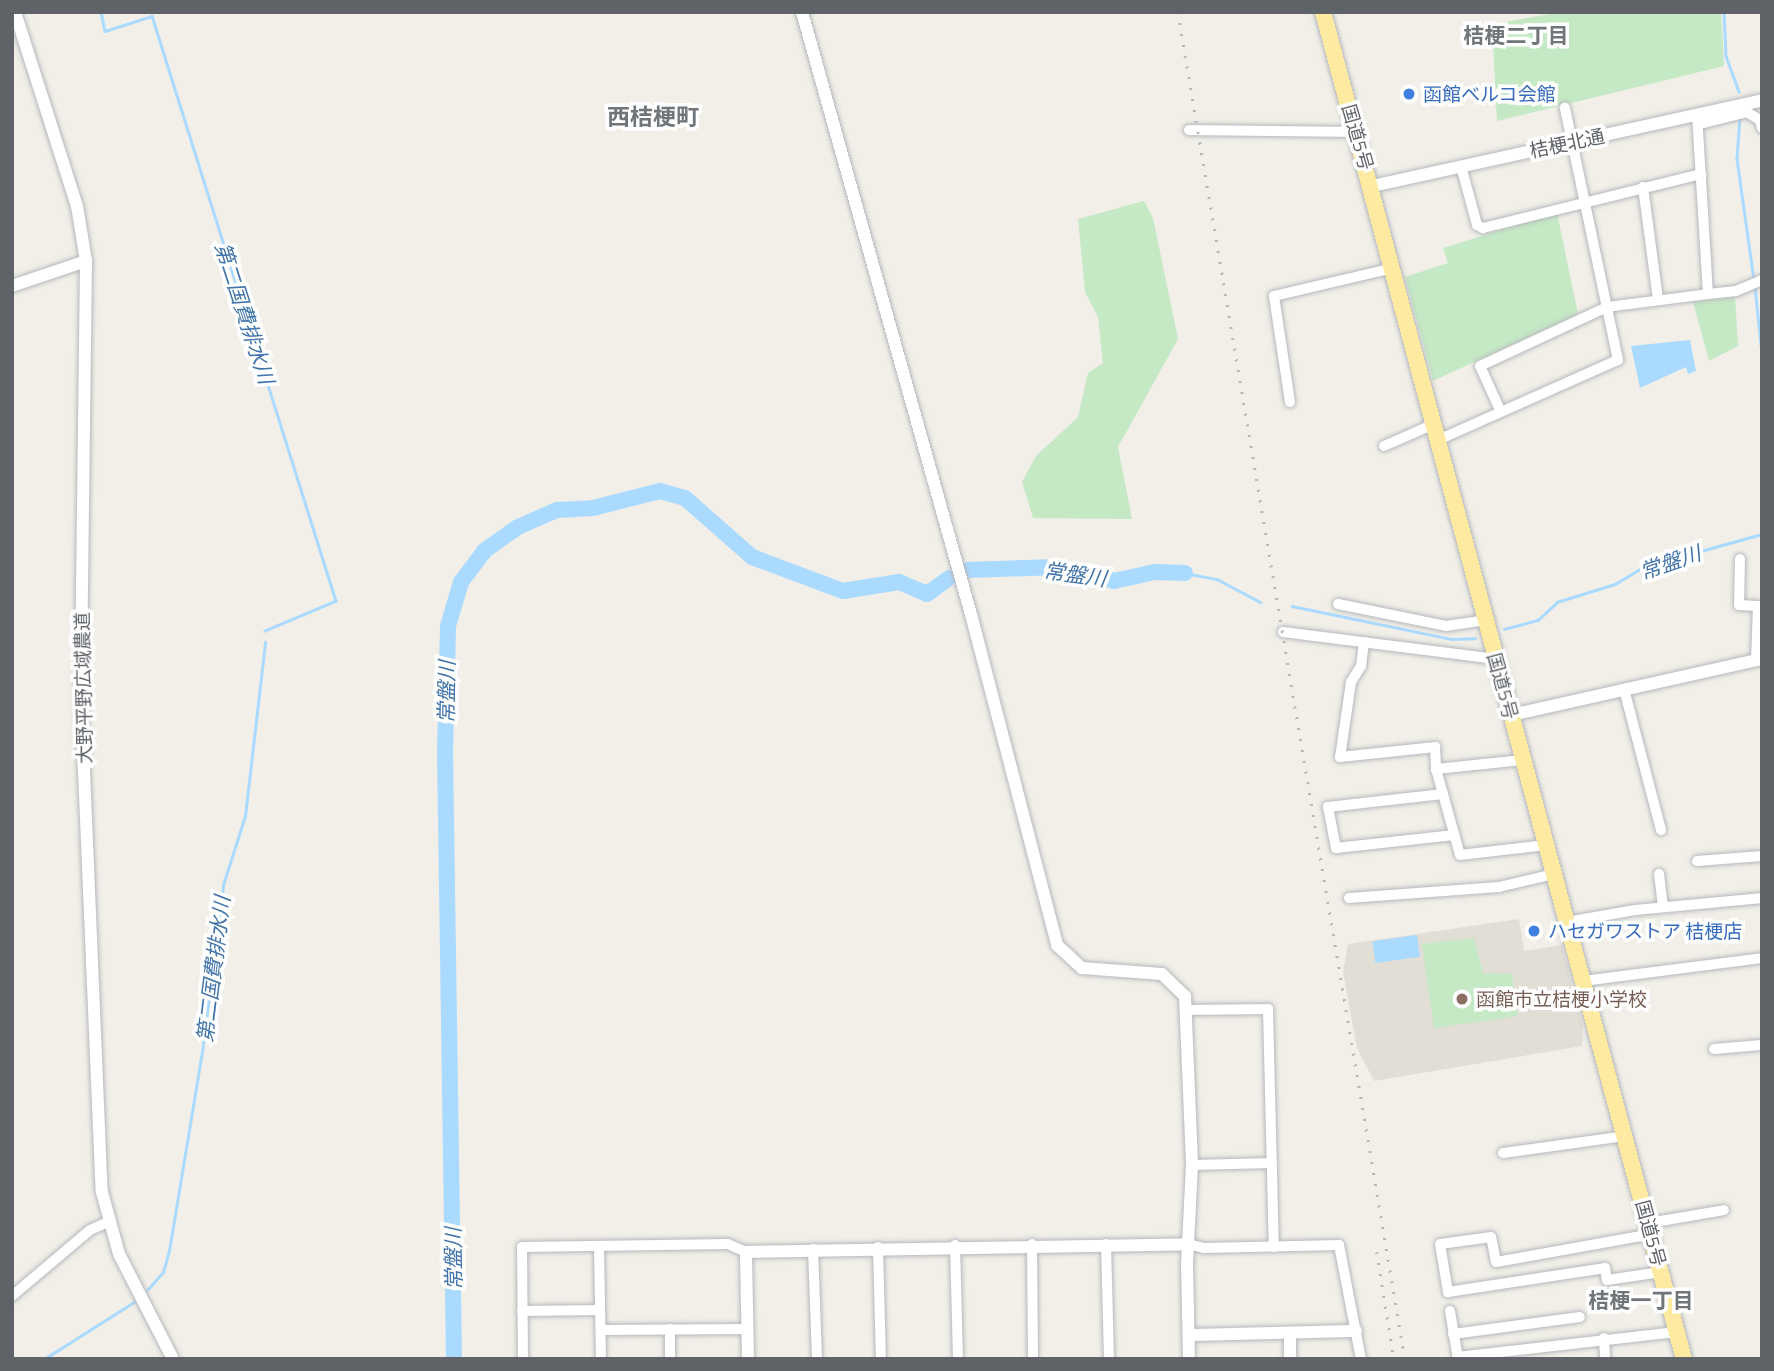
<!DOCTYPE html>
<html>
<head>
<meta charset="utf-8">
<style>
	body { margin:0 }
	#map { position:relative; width:1774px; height:1371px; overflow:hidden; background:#f1efe8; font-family:"Titillium Web","Noto Sans JP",sans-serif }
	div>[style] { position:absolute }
	.education>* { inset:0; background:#e1ded6 }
	.green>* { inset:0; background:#c5e8c5 }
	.water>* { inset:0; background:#aadaff; transform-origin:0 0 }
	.stream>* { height:2.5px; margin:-1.25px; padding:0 1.25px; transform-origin:1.25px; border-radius:1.25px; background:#aadaff }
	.river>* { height:16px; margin:-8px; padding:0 8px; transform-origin:8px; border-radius:8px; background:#aadaff }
	.roads { filter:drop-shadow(0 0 2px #b5b8bc) drop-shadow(0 0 2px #b5b8bc) }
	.minor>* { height:10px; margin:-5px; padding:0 5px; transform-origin:5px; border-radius:5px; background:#fff }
	.tertiary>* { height:12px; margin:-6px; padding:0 6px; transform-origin:6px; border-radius:6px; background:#fff }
	.trunk>* { height:16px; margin:-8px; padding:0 8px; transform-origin:8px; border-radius:8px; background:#feeaa1 }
	.rail>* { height:2.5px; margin-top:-1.25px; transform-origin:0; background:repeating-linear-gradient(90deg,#b6b7b8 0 2px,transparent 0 11px) }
	.dots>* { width:19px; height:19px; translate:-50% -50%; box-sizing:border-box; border:4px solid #fff; border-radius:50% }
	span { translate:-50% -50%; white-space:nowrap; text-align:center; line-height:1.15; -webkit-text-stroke:7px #fff; paint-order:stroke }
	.shop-label { font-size:19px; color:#366cbe }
	.left { translate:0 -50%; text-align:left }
	.street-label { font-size:19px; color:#5f6368 }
	.education-label { font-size:19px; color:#785e54 }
	.neighbourhood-label { font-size:21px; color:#70757a; font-weight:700 }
	.water-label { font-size:21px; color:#4174aa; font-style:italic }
	.quarter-label { font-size:23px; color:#70757a; font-weight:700 }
	.frame { position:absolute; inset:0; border:14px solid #5f6368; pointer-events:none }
</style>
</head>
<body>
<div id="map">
	<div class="education">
		<div style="clip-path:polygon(1519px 919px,1524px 951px,1562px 945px,1583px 1027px,1582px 1046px,1374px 1081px,1357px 1048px,1343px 972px,1348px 944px)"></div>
	</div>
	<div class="green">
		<div style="clip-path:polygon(1562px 12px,1721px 12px,1724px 66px,1497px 121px,1492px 24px)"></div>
		<div style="clip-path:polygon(1144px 201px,1153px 218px,1178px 339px,1118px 447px,1132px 519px,1033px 518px,1022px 482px,1036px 456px,1078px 417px,1088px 373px,1103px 363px,1098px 317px,1085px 292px,1078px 219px)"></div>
		<div style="clip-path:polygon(1557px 213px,1578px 314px,1433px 381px,1405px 277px,1448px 263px,1443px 248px)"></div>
		<div style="clip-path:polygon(1735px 297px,1738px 346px,1709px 361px,1693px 302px)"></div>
		<div style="clip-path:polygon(1474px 938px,1483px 973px,1512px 974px,1518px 1016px,1434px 1028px,1422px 944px)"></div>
	</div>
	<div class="water">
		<div style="clip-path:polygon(1690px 340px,1696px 371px,1688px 374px,1686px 367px,1640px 388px,1631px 346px)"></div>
		<div style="left:1417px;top:935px;width:22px;height:45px;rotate:82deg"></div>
	</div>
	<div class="stream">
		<div style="left:101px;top:12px;width:19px;rotate:78deg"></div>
		<div style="left:105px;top:31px;width:49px;rotate:-17.7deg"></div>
		<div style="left:152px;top:16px;width:613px;rotate:72.54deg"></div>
		<div style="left:336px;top:601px;width:77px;rotate:157.1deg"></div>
		<div style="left:1724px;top:12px;width:44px;rotate:87.4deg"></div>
		<div style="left:1726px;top:56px;width:38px;rotate:70deg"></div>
		<div style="left:1740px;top:117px;width:42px;rotate:94.1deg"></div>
		<div style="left:1737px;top:159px;width:122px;rotate:82deg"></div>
		<div style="left:1755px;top:287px;width:67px;rotate:84deg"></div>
		<div style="left:1185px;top:573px;width:33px;rotate:11deg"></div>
		<div style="left:1217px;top:579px;width:49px;rotate:28.1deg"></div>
		<div style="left:1292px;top:606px;width:163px;rotate:11.7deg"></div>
		<div style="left:1452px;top:639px;width:23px;rotate:-2deg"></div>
		<div style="left:1504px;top:629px;width:35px;rotate:-15deg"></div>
		<div style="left:1538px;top:620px;width:26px;rotate:-43deg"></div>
		<div style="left:1557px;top:602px;width:61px;rotate:-17.2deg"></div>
		<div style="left:1615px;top:584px;width:33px;rotate:-31deg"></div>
		<div style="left:1643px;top:567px;width:123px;rotate:-15.5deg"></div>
		<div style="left:147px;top:1290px;width:24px;rotate:-48deg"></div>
		<div style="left:163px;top:1272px;width:22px;rotate:-74deg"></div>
		<div style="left:169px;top:1251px;width:202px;rotate:-80.6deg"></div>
		<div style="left:202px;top:1052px;width:168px;rotate:-82.8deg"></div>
		<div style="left:223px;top:885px;width:72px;rotate:-72.3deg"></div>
		<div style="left:245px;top:816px;width:175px;rotate:-83.4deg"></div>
		<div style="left:44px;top:1359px;width:107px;rotate:-32.3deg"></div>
	</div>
	<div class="river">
		<div style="left:967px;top:570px;width:92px;rotate:-1.9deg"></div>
		<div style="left:1059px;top:567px;width:57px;rotate:14.3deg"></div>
		<div style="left:1114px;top:581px;width:42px;rotate:-12.4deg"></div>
		<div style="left:1155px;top:572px;width:30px;rotate:2deg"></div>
		<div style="left:454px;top:1359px;width:608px;rotate:-90.85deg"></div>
		<div style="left:445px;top:751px;width:125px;rotate:-88.6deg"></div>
		<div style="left:448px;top:626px;width:46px;rotate:-73.5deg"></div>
		<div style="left:461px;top:582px;width:39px;rotate:-53deg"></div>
		<div style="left:484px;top:551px;width:42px;rotate:-35.2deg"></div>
		<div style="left:518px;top:527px;width:43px;rotate:-23.6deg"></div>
		<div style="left:557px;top:510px;width:36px;rotate:-3deg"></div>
		<div style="left:593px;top:508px;width:69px;rotate:-14.2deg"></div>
		<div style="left:660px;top:491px;width:26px;rotate:16deg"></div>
		<div style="left:685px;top:498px;width:89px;rotate:41.4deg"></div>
		<div style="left:752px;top:557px;width:97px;rotate:20.5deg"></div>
		<div style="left:843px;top:591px;width:57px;rotate:-9.1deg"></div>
		<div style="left:899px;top:582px;width:30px;rotate:23deg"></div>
		<div style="left:927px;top:594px;width:27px;rotate:-36deg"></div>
	</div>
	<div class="roads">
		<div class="minor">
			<div style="left:1704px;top:123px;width:44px;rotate:-14.3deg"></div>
			<div style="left:1747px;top:112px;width:15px;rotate:32deg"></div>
			<div style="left:1760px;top:120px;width:8px;rotate:76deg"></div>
			<div style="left:1189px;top:130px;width:167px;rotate:0.7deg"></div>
			<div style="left:1461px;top:166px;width:61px;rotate:74.8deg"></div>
			<div style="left:1477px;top:225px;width:7px;rotate:27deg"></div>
			<div style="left:1483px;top:228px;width:225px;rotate:-13.9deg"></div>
			<div style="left:1643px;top:187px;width:114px;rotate:82.4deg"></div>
			<div style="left:1708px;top:294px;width:28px;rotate:-6deg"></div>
			<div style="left:1736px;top:291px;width:28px;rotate:-23deg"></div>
			<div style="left:1290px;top:402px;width:107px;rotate:-98.6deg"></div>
			<div style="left:1274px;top:296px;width:122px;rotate:-13.2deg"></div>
			<div style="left:1500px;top:410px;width:48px;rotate:-114.4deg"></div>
			<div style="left:1480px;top:366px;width:140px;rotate:-24.9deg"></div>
			<div style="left:1607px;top:307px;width:102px;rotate:-7.3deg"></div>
			<div style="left:1708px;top:294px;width:180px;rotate:-93.5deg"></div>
			<div style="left:1438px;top:440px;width:197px;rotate:-24deg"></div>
			<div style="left:1618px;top:360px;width:258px;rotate:-101.9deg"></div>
			<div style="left:1384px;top:446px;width:55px;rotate:-23.7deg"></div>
			<div style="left:1740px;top:559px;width:46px;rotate:91.2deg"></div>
			<div style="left:1739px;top:605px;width:19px;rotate:3deg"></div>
			<div style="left:1758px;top:606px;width:54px;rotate:92.1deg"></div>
			<div style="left:1338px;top:604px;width:110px;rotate:11.5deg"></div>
			<div style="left:1446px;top:626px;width:40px;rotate:-8.5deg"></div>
			<div style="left:1283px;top:632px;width:215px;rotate:7.2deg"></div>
			<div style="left:1364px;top:642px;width:24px;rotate:97deg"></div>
			<div style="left:1361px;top:666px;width:19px;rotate:122deg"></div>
			<div style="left:1351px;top:682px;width:76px;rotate:98.3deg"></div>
			<div style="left:1340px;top:757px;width:96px;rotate:-6deg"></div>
			<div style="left:1435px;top:747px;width:22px;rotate:87deg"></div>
			<div style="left:1436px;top:769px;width:89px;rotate:74.4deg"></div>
			<div style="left:1460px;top:855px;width:87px;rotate:-6.6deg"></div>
			<div style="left:1624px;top:689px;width:146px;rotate:75.3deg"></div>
			<div style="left:1436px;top:769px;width:87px;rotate:-5.9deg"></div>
			<div style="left:1443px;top:794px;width:116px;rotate:173.6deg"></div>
			<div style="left:1328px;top:807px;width:42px;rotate:79deg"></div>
			<div style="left:1336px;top:848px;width:119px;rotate:-6.3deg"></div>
			<div style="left:1697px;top:861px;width:65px;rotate:-4.4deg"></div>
			<div style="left:1659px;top:874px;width:33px;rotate:83deg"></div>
			<div style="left:1349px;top:898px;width:150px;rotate:-4.2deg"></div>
			<div style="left:1499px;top:887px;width:57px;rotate:-13.3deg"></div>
			<div style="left:1567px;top:922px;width:69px;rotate:-10deg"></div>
			<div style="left:1635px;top:910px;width:128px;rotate:-5.4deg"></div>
			<div style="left:1583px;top:981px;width:180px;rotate:-7.3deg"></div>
			<div style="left:1188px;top:1010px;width:80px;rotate:-0.7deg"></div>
			<div style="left:1268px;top:1009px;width:238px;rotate:88.6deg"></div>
			<div style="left:1714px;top:1049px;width:48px;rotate:-4.8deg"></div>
			<div style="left:1503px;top:1153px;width:123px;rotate:-7.9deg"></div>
			<div style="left:1192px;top:1165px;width:80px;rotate:-1.4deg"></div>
			<div style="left:1649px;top:1223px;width:76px;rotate:-9.8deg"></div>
			<div style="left:1652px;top:1234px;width:158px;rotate:169.8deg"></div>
			<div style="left:1496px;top:1262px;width:25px;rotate:-101deg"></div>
			<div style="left:1491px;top:1237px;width:51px;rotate:172.2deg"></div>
			<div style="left:1440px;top:1244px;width:49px;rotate:80.5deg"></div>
			<div style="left:1448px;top:1292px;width:159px;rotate:-8.7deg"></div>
			<div style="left:1605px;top:1268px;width:12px;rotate:81deg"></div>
			<div style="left:1607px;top:1280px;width:55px;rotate:-8.4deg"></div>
			<div style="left:1032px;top:1244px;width:115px;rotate:89.5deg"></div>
			<div style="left:1106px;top:1244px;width:115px;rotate:88.5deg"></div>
			<div style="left:1188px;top:1244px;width:16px;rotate:14deg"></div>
			<div style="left:1204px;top:1248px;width:135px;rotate:-1.3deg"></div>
			<div style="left:1339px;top:1245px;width:116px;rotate:79.1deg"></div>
			<div style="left:955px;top:1245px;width:114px;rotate:88.5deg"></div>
			<div style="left:599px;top:1247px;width:112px;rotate:89deg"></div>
			<div style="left:878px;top:1247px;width:112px;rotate:88.5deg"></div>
			<div style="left:813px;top:1249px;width:110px;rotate:87.9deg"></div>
			<div style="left:12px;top:1296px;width:102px;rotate:-40.2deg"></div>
			<div style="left:90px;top:1230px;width:20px;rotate:-24deg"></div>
			<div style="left:522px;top:1311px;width:78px;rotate:-0.7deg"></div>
			<div style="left:1450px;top:1311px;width:49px;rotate:80.5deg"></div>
			<div style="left:670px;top:1329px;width:30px;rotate:90deg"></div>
			<div style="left:601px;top:1330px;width:146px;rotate:-0.4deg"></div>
			<div style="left:1453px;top:1334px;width:128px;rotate:-7.6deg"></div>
			<div style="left:1604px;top:1338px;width:21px;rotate:87deg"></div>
			<div style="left:1457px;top:1357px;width:221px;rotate:-6.5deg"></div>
			<div style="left:523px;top:1359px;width:112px;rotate:-90.5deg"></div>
			<div style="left:522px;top:1247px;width:206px;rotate:-0.8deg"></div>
			<div style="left:728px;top:1244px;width:20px;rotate:24deg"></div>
		</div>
		<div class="tertiary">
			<div style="left:15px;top:12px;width:204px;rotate:72.3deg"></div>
			<div style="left:77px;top:206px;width:56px;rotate:80.7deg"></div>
			<div style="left:86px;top:261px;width:438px;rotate:90.7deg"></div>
			<div style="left:81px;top:699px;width:493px;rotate:87.6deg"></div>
			<div style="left:102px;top:1192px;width:64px;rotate:74.7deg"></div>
			<div style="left:119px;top:1254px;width:118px;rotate:62.8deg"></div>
			<div style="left:802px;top:12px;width:629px;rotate:74.33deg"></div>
			<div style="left:972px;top:618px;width:338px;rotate:75.4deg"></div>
			<div style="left:1057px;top:945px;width:34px;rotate:43deg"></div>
			<div style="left:1082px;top:968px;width:80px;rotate:4.3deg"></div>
			<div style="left:1162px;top:974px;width:32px;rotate:44deg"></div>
			<div style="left:1185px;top:996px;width:169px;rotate:87.6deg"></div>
			<div style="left:1192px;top:1165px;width:99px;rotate:92.9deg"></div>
			<div style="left:1187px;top:1264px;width:95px;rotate:88.8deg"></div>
			<div style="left:1372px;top:186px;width:399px;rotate:-12.4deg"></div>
			<div style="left:12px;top:286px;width:78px;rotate:-18.7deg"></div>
			<div style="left:1511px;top:715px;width:257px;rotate:-12.6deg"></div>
			<div style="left:1290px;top:1333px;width:26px;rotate:90deg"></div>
			<div style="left:1189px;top:1335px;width:167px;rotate:-1.4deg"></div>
			<div style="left:748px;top:1359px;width:107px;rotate:-91.1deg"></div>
			<div style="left:746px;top:1252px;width:442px;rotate:-1deg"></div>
		</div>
		<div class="trunk">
			<div style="left:1323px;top:12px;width:1395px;rotate:75deg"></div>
		</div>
	</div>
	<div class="rail">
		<div style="left:1178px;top:12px;width:1366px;rotate:80.43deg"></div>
		<div style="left:1377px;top:1252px;width:108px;rotate:81deg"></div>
	</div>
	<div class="dots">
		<div style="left:1409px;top:94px;background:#3f7fe0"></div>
		<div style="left:1534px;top:931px;background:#3f7fe0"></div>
		<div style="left:1462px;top:999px;background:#8d6e63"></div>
	</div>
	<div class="shop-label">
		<span class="left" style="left:1423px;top:94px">函館ベルコ会館</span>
		<span class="left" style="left:1548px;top:931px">ハセガワストア 桔梗店</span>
	</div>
	<div class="street-label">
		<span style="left:1358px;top:137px;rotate:74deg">国道5号</span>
		<span style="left:1567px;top:143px;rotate:-12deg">桔梗北通</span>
		<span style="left:1503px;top:686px;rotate:75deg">国道5号</span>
		<span style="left:83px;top:688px;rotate:-91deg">大野平野広域農道</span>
		<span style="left:1651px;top:1233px;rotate:75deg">国道5号</span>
	</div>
	<div class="education-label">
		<span class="left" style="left:1476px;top:999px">函館市立桔梗小学校</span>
	</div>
	<div class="neighbourhood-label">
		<span style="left:1516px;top:35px">桔梗二丁目</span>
		<span style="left:1641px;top:1300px">桔梗一丁目</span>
	</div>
	<div class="water-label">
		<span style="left:245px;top:313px;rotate:72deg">第二国費排水川</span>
		<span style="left:1670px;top:562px;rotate:-19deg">常盤川</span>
		<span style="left:1075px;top:574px;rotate:8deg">常盤川</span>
		<span style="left:446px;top:692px;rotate:-89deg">常盤川</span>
		<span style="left:213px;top:969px;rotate:-83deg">第二国費排水川</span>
		<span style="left:453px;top:1259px;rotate:-91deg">常盤川</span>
	</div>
	<div class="quarter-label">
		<span style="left:653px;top:117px">西桔梗町</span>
	</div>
	<div class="frame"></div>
</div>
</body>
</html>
